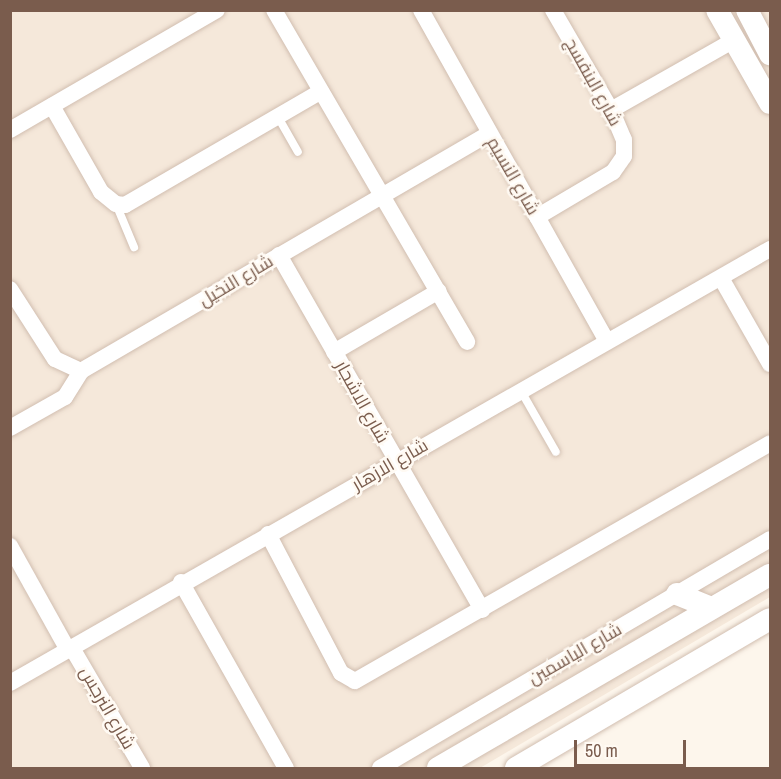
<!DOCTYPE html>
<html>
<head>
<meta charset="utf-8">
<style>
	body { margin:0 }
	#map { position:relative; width:781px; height:779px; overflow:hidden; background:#fdf6ec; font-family:"Archivo Narrow",Cairo,sans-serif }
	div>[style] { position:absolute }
	.residential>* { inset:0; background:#f5e8da }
	.roads { filter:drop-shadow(0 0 2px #d1beb0) drop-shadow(0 0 2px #d1beb0) }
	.lane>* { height:8px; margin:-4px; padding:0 4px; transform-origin:4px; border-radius:4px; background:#fff }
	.street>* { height:16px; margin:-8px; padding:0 8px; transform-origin:8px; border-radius:8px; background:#fff }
	.secondary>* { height:22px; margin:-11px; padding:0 11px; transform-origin:11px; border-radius:11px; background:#fff }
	span { translate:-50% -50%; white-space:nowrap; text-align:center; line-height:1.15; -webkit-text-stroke:5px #fffaf3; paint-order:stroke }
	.street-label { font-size:18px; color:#7a5c4d }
	.frame { position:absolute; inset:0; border:12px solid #7a5c4d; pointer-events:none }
	.scale { position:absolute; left:574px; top:740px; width:112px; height:27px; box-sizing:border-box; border:3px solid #7a5c4d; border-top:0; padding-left:8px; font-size:18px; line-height:21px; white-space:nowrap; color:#7a5c4d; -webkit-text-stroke:4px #fffaf3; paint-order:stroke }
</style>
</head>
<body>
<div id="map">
	<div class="residential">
		<div style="clip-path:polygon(10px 11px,770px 11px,770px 597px,480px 768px,11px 768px)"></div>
	</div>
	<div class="roads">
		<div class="lane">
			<div style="left:278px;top:117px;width:40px;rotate:60.3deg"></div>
			<div style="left:116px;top:204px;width:47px;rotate:67.3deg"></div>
			<div style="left:521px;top:391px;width:70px;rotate:60.2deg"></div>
		</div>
		<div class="street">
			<div style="left:274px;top:10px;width:384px;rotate:59.8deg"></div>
			<div style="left:421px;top:10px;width:378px;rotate:60.7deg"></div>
			<div style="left:52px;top:106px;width:99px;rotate:60.3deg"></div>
			<div style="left:101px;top:192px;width:19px;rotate:39deg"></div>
			<div style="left:116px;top:204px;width:9px;rotate:6deg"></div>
			<div style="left:125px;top:205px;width:225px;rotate:-30.1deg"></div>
			<div style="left:611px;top:110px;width:142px;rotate:-29.6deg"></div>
			<div style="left:10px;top:130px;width:239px;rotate:-30.1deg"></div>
			<div style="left:537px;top:217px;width:88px;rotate:-30.6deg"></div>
			<div style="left:613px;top:172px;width:19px;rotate:-55deg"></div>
			<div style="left:624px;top:156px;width:16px;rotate:-90deg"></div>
			<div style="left:624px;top:140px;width:33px;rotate:-113deg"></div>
			<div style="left:611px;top:110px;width:116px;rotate:-120.1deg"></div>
			<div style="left:279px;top:255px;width:409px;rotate:60.2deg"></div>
			<div style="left:721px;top:278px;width:99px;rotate:60.3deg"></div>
			<div style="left:10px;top:289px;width:83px;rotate:57.3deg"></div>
			<div style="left:55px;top:359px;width:29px;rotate:25deg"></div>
			<div style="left:81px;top:371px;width:472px;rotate:-30.2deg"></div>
			<div style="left:334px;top:352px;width:121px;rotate:-30.2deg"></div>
			<div style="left:10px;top:428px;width:63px;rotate:-29.4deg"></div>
			<div style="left:65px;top:397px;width:31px;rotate:-58deg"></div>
			<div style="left:268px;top:534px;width:157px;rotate:62.3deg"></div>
			<div style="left:341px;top:673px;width:16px;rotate:30deg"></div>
			<div style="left:355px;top:681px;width:478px;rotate:-29.8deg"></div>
			<div style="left:10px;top:546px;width:119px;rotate:60.9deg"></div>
			<div style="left:181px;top:582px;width:214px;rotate:60.6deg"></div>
			<div style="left:72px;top:648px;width:139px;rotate:59.7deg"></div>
			<div style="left:10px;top:683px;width:875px;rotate:-29.73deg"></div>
			<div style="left:380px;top:768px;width:452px;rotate:-30.4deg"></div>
		</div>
		<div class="secondary">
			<div style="left:717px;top:10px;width:107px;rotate:60.3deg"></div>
			<div style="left:747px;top:10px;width:50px;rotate:62.4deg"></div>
			<div style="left:677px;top:594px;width:37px;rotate:22deg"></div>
			<div style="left:438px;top:768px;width:384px;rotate:-30.2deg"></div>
			<div style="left:516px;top:768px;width:294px;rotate:-30.4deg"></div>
		</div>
	</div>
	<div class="street-label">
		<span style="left:593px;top:82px;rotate:61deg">شارع البنفسج</span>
		<span style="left:513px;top:176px;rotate:60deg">شارع النسيم</span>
		<span style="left:236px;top:281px;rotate:-31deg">شارع النخيل</span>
		<span style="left:362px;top:402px;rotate:61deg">شارع الاشجار</span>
		<span style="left:390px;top:465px;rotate:-30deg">شارع الازهار</span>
		<span style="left:575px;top:654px;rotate:-30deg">شارع الياسمين</span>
		<span style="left:107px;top:708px;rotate:60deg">شارع النرجس</span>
	</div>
	<div class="frame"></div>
	<div class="scale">50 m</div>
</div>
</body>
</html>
